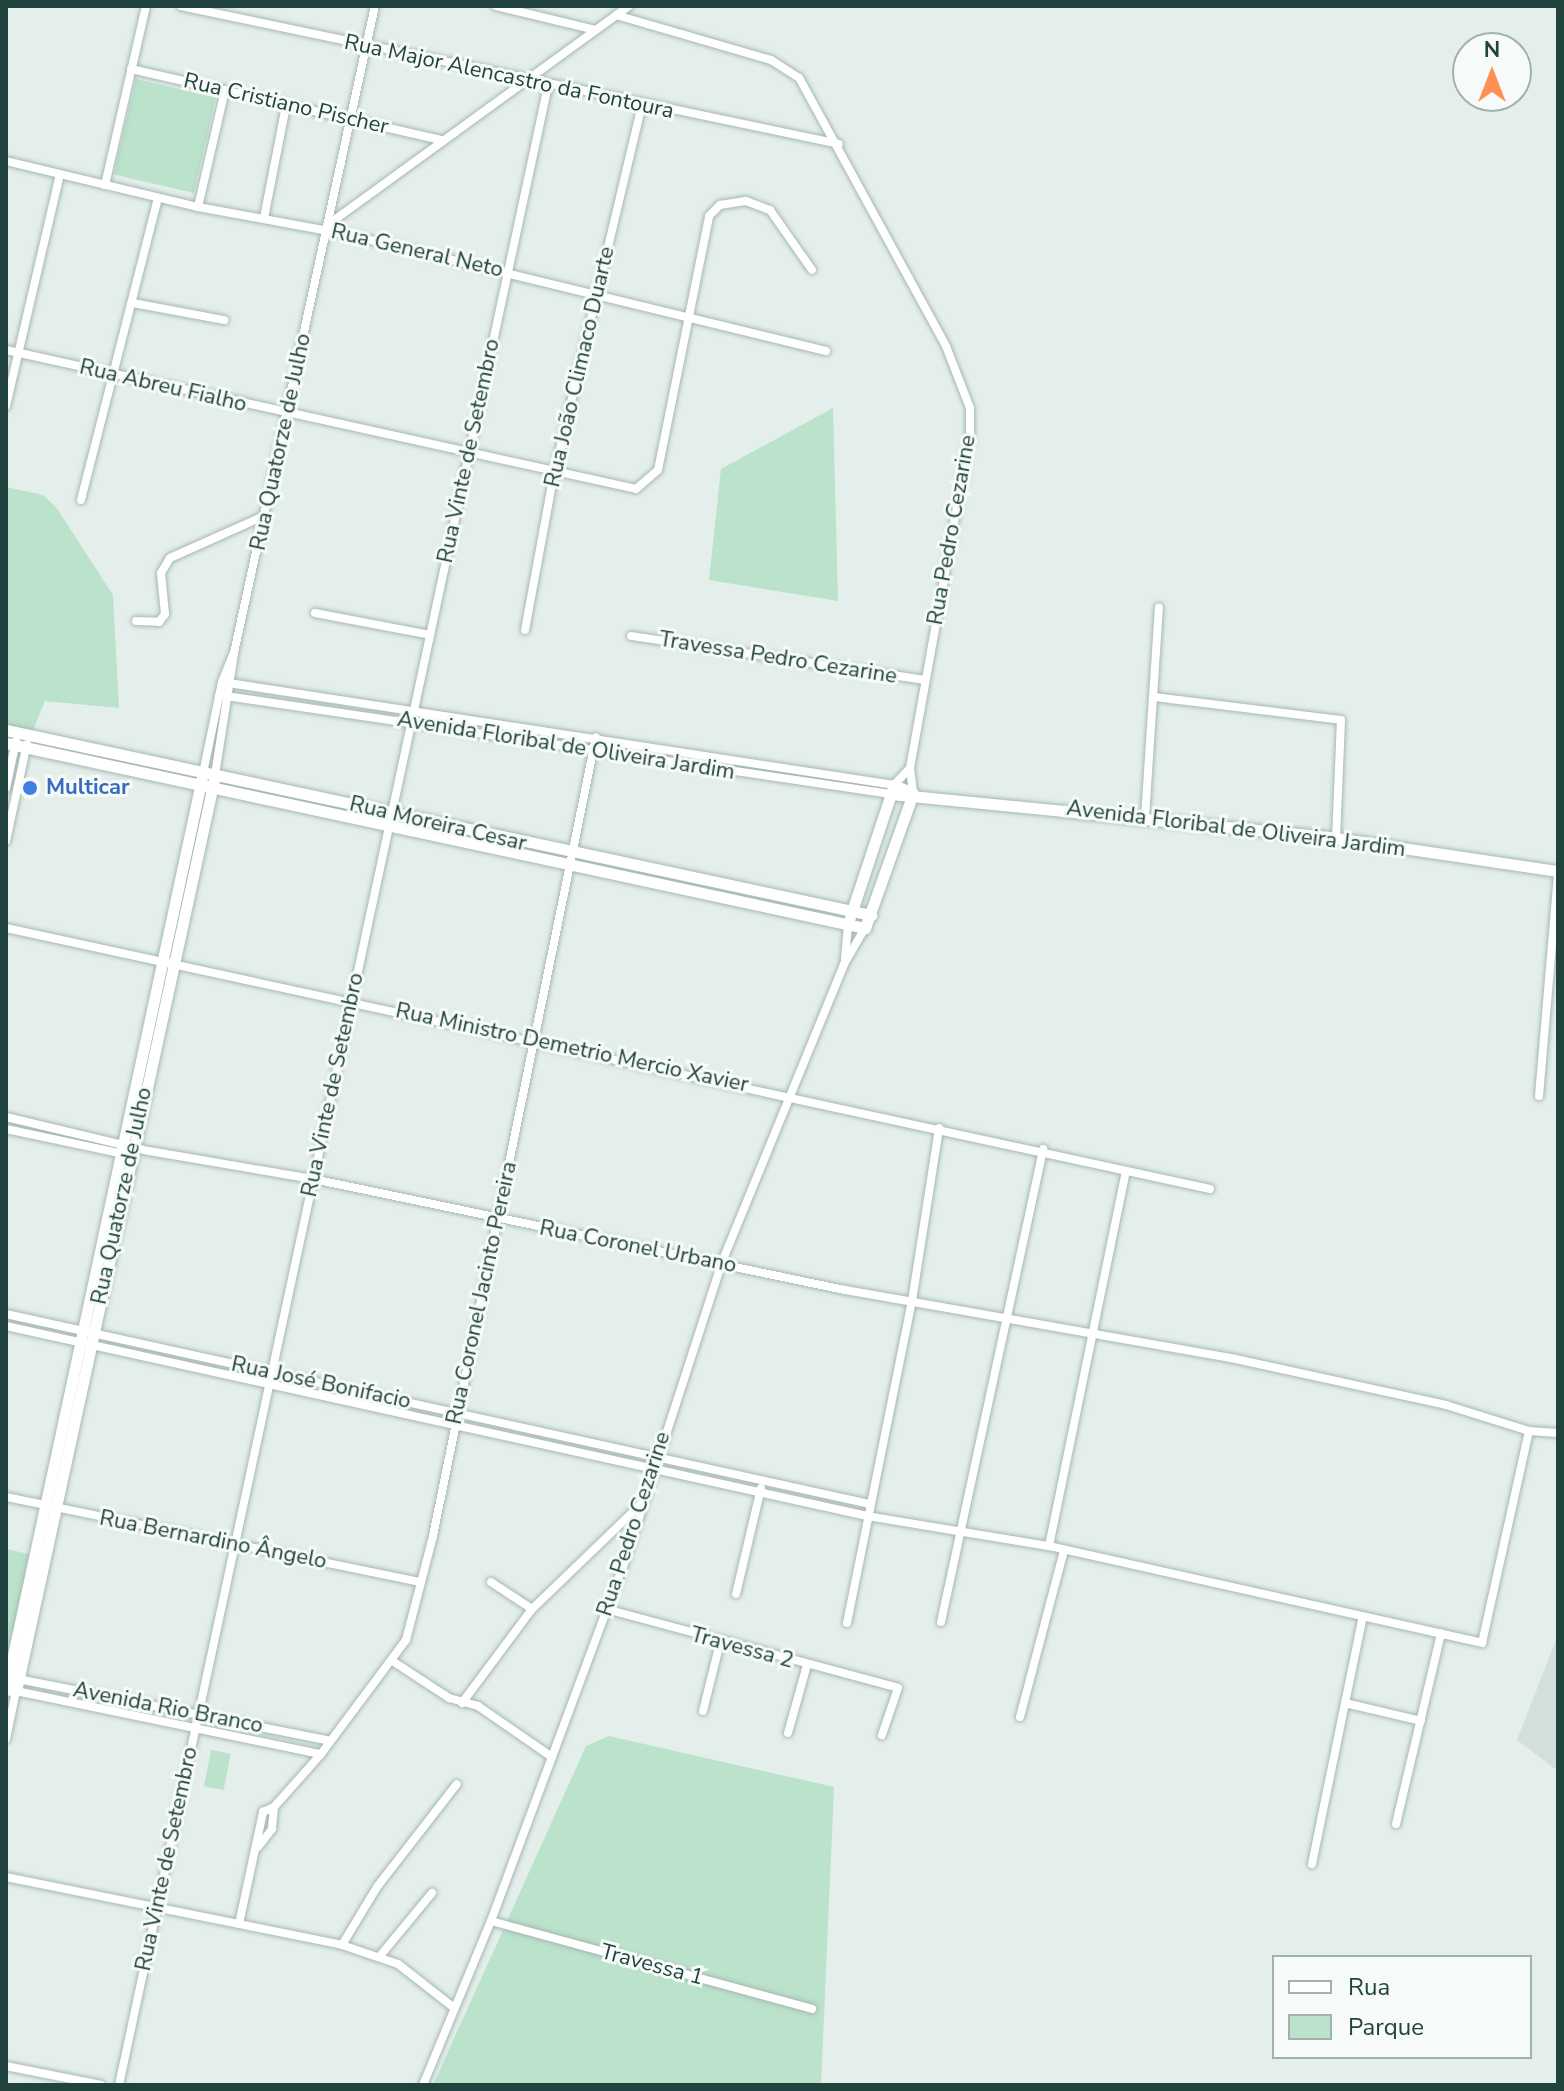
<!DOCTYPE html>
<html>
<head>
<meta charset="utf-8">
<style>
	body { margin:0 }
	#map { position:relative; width:1564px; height:2091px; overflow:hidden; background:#e4efeb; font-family:"Nunito Sans",sans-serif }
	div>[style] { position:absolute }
	.built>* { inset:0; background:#d2dfdb }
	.green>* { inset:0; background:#bbe2ca; transform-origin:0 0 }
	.roads { filter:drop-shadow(0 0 2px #a6b8b4) drop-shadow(0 0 2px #a6b8b4) }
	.street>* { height:8px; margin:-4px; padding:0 4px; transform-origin:4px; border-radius:4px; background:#fff }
	.secondary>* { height:11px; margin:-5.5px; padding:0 5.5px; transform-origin:5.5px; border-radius:5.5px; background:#fff }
	.dots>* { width:22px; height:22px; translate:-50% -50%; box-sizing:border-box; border:4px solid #f6fbf9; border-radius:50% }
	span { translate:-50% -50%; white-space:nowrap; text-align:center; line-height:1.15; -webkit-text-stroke:6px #f6fbf9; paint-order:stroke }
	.street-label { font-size:22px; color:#21433e }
	.shop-label { font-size:22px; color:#366cbe; font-weight:700 }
	.left { translate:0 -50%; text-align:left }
	.frame { position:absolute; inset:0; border:8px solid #21433e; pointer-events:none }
	.legend { position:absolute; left:1272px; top:1955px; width:260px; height:104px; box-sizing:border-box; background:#f6fbf9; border:2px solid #a1b1ae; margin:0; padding:10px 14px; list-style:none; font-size:24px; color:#21433e }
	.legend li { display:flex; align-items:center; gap:16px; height:40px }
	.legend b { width:40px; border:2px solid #a1b1ae }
	.north { position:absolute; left:1452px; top:32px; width:80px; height:80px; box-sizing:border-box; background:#f6fbf9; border:2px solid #a1b1ae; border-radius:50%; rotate:0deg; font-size:22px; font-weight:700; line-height:32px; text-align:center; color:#21433e }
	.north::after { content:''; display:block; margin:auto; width:28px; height:36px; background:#ff8f53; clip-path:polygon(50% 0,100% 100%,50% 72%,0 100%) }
</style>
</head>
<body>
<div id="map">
	<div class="built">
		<div style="clip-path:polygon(1558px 1635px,1558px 1771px,1517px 1740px)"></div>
	</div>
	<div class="green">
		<div style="left:136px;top:79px;width:82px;height:98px;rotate:13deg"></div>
		<div style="clip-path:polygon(833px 408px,838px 601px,709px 580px,721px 469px)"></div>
		<div style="clip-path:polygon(6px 487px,43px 495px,56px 507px,113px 595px,119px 708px,45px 701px,32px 732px,6px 726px)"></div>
		<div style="clip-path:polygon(6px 1549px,29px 1554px,6px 1662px)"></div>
		<div style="clip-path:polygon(609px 1736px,834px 1787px,821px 2085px,433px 2085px,586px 1746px)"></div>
		<div style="left:211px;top:1750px;width:20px;height:37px;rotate:11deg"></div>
	</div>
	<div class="roads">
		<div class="street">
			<div style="left:181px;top:6px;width:672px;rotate:11.84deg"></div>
			<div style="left:496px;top:6px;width:102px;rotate:13.6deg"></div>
			<div style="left:131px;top:69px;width:318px;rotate:12.9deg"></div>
			<div style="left:6px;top:161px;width:197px;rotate:13.5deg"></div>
			<div style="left:198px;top:207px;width:155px;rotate:10.4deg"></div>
			<div style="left:350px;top:235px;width:490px;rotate:13.7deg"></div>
			<div style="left:105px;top:185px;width:184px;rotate:-77.1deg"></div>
			<div style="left:198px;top:207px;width:120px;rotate:-77deg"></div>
			<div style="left:264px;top:218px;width:114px;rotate:-78.9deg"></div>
			<div style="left:329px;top:224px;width:371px;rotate:-36deg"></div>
			<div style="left:133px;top:303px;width:93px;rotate:10.6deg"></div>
			<div style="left:6px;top:350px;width:645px;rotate:12.44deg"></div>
			<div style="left:636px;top:489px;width:29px;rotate:-41deg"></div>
			<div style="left:658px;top:470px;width:259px;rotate:-78.6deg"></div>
			<div style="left:709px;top:216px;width:16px;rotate:-45deg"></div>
			<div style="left:720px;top:205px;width:26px;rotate:-9deg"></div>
			<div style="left:746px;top:201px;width:26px;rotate:21deg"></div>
			<div style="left:770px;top:210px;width:73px;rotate:55deg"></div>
			<div style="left:6px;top:406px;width:238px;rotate:-76.9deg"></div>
			<div style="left:81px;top:500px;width:312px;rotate:-75.7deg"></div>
			<div style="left:315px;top:613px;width:117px;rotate:10.8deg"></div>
			<div style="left:136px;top:621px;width:23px;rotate:2deg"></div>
			<div style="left:159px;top:622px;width:10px;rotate:-53deg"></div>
			<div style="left:165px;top:614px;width:41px;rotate:-95.6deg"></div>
			<div style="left:161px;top:573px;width:17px;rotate:-59deg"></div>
			<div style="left:170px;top:558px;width:105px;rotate:-24.1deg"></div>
			<div style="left:525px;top:630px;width:159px;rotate:-79.5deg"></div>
			<div style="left:554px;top:474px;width:378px;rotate:-76.6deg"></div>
			<div style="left:631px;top:636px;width:297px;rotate:8.5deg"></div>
			<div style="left:222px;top:682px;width:680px;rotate:8.71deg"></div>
			<div style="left:894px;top:785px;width:23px;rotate:-47deg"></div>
			<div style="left:910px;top:768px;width:339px;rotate:-79.8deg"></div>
			<div style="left:970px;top:434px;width:26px;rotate:-90deg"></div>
			<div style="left:970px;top:408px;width:66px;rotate:-111.2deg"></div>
			<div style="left:946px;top:346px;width:306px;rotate:-118.7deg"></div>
			<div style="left:799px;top:78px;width:33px;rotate:-147deg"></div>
			<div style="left:771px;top:60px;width:161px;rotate:-163.8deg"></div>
			<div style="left:219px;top:695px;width:679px;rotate:8.38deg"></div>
			<div style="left:1154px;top:697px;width:188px;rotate:7deg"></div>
			<div style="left:1341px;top:720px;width:118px;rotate:92.4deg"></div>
			<div style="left:910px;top:768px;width:25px;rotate:83deg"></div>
			<div style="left:203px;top:773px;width:93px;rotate:-78.2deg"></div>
			<div style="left:222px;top:682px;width:31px;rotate:-68deg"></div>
			<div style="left:215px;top:775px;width:123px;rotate:-81.1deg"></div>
			<div style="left:234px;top:653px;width:662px;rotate:-77.71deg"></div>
			<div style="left:6px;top:788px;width:48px;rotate:-78deg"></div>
			<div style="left:1145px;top:817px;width:210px;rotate:-86.2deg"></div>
			<div style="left:6px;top:841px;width:99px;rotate:-77.8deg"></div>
			<div style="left:6px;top:928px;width:1232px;rotate:12.23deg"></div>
			<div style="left:845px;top:959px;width:36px;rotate:-85deg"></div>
			<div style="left:1539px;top:1096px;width:221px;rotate:-85.1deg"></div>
			<div style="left:6px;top:1117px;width:147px;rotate:13.4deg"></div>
			<div style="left:149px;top:1151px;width:166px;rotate:9.7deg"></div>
			<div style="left:313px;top:1179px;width:543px;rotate:11.79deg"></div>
			<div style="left:845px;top:1290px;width:392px;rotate:10deg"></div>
			<div style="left:1231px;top:1358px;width:220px;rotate:12.3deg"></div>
			<div style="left:1446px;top:1405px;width:87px;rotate:17.4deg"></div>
			<div style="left:1529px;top:1431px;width:29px;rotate:4deg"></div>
			<div style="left:6px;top:1129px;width:121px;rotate:12deg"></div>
			<div style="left:6px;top:1314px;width:885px;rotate:12.4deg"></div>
			<div style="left:6px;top:1326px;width:882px;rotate:12.44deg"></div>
			<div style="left:867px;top:1516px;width:184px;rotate:9.4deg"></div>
			<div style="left:1049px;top:1546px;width:444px;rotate:12.6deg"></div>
			<div style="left:1482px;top:1643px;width:217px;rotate:-77.5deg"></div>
			<div style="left:6px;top:1497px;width:423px;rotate:11.6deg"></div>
			<div style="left:1049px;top:1546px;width:382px;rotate:-78.4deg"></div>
			<div style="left:491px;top:1582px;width:49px;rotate:33.4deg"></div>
			<div style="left:736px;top:1594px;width:109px;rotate:-76.7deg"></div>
			<div style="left:606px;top:1609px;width:302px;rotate:15.1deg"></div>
			<div style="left:898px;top:1688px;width:50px;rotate:108.8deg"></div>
			<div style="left:941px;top:1622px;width:484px;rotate:-77.8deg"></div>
			<div style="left:847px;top:1623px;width:328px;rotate:-78.6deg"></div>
			<div style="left:912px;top:1301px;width:175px;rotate:-81.1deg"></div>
			<div style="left:394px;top:1662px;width:66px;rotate:33.2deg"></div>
			<div style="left:449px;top:1698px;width:30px;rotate:15deg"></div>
			<div style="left:478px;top:1706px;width:90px;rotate:34.6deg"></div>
			<div style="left:18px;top:1679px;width:318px;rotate:11.2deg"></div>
			<div style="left:462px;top:1703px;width:117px;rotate:-53.3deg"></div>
			<div style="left:532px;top:1609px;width:153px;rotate:-43.9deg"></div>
			<div style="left:1345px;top:1703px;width:78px;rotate:13.3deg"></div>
			<div style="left:703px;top:1711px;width:70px;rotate:-76deg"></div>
			<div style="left:1020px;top:1717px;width:173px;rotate:-75.2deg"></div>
			<div style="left:788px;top:1733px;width:71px;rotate:-74.4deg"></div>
			<div style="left:6px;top:1739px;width:49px;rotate:-78.2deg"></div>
			<div style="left:16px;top:1691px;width:311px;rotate:11.7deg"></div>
			<div style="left:1396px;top:1824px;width:196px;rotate:-76.7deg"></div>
			<div style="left:258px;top:1847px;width:23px;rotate:-52deg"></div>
			<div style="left:272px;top:1829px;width:22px;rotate:-85deg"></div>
			<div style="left:1312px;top:1864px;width:249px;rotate:-78.4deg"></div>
			<div style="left:6px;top:1877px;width:343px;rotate:11.4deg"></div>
			<div style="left:342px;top:1945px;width:59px;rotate:18.7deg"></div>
			<div style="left:398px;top:1964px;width:70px;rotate:38deg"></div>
			<div style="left:491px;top:1921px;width:333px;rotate:15.3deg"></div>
			<div style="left:239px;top:1924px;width:115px;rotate:-77.9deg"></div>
			<div style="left:263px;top:1812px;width:12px;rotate:-24deg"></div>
			<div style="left:274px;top:1807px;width:71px;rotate:-48.4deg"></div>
			<div style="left:321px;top:1754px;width:142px;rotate:-53.3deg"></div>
			<div style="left:406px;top:1640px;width:107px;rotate:-75.4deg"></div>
			<div style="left:433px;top:1536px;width:815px;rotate:-78.47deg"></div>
			<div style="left:342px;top:1945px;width:68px;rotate:-58.9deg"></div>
			<div style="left:377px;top:1887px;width:130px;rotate:-52.2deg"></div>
			<div style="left:380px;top:1956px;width:82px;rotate:-50.5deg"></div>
			<div style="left:6px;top:2066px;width:97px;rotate:11.3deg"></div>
			<div style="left:119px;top:2085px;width:2045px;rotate:-77.89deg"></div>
			<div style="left:423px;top:2085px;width:178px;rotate:-67.5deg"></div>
			<div style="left:491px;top:1921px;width:378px;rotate:-69.6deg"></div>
			<div style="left:623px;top:1567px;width:321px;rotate:-72deg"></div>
			<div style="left:722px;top:1262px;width:322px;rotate:-67.7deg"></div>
			<div style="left:844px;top:964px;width:42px;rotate:-59.7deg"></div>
		</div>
		<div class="secondary">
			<div style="left:6px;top:730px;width:885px;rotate:12.07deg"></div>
			<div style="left:6px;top:743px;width:879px;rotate:12.15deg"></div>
			<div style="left:865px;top:928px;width:143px;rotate:-70.4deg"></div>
			<div style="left:891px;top:794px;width:447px;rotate:5.6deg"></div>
			<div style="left:1336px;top:838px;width:224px;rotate:8.5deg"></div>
			<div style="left:850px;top:917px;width:139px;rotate:-71.6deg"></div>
			<div style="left:894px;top:785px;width:15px;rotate:23deg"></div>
			<div style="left:6px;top:1688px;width:936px;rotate:-77.85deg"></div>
			<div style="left:6px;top:1689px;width:10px;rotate:11deg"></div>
			<div style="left:16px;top:1691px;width:937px;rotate:-77.74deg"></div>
		</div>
	</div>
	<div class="dots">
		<div style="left:30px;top:788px;background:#3f7fe0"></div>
	</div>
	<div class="street-label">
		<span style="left:509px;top:77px;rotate:12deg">Rua Major Alencastro da Fontoura</span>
		<span style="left:286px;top:104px;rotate:13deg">Rua Cristiano Pischer</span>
		<span style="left:417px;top:251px;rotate:13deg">Rua General Neto</span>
		<span style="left:580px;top:367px;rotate:-77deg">Rua João Climaco Duarte</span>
		<span style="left:163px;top:386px;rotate:13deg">Rua Abreu Fialho</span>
		<span style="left:281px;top:442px;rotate:-78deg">Rua Quatorze de Julho</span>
		<span style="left:469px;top:451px;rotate:-78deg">Rua Vinte de Setembro</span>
		<span style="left:952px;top:530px;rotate:-80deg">Rua Pedro Cezarine</span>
		<span style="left:778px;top:658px;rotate:9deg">Travessa Pedro Cezarine</span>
		<span style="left:566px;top:746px;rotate:9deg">Avenida Floribal de Oliveira Jardim</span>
		<span style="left:438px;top:824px;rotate:13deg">Rua Moreira Cesar</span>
		<span style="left:1236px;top:829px;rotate:7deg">Avenida Floribal de Oliveira Jardim</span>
		<span style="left:572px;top:1048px;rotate:12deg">Rua Ministro Demetrio Mercio Xavier</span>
		<span style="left:333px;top:1085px;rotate:-78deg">Rua Vinte de Setembro</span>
		<span style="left:122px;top:1196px;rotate:-78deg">Rua Quatorze de Julho</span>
		<span style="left:638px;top:1247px;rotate:11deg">Rua Coronel Urbano</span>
		<span style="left:482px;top:1293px;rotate:-78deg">Rua Coronel Jacinto Pereira</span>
		<span style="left:321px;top:1383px;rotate:12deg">Rua José Bonifacio</span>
		<span style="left:634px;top:1524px;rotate:-72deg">Rua Pedro Cezarine</span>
		<span style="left:213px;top:1540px;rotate:11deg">Rua Bernardino Ângelo</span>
		<span style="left:742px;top:1648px;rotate:15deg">Travessa 2</span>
		<span style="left:168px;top:1708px;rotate:11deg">Avenida Rio Branco</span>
		<span style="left:167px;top:1859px;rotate:-78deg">Rua Vinte de Setembro</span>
		<span style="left:652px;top:1965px;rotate:15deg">Travessa 1</span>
	</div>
	<div class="shop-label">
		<span class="left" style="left:46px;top:788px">Multicar</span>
	</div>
	<div class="frame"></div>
	<ul class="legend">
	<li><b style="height:10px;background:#fff"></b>Rua</li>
	<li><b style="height:22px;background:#bbe2ca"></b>Parque</li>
	</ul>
	<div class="north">N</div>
</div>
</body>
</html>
